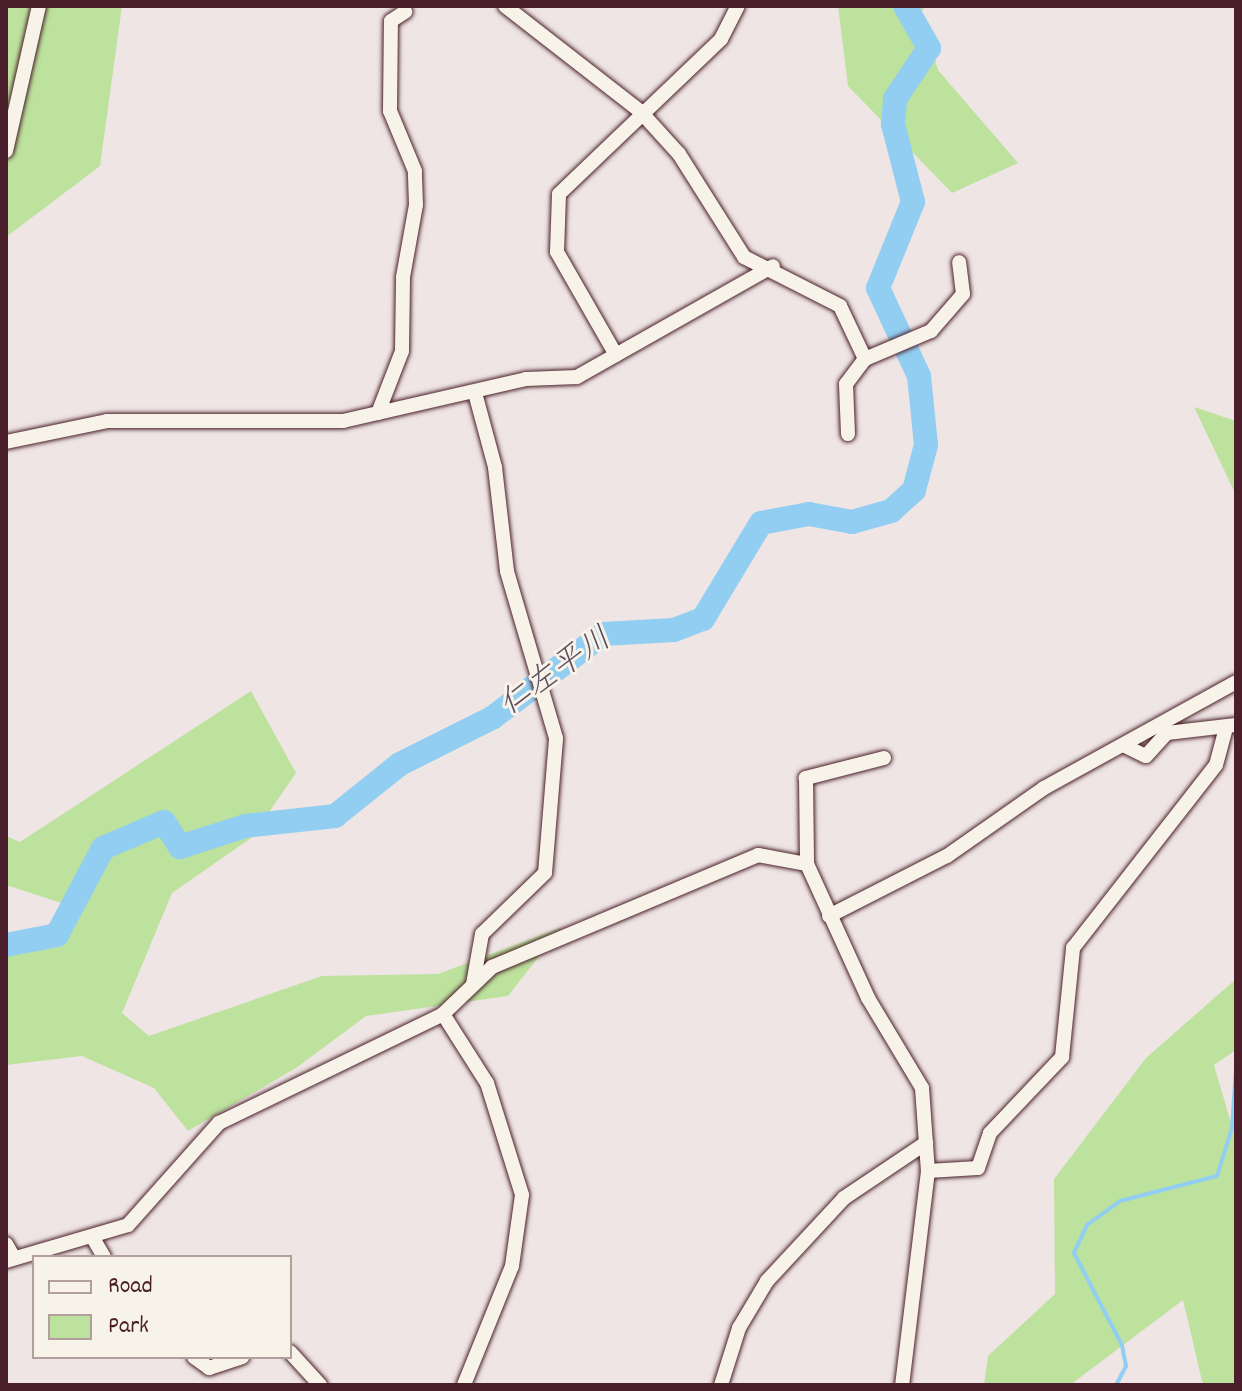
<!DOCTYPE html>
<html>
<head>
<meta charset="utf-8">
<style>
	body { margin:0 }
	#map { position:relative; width:1242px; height:1391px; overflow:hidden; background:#efe5e4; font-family:Dekko,"Klee One",sans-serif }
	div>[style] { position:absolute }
	.green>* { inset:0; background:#bde29d }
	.stream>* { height:4px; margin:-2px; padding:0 2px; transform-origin:2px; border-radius:2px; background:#92cef2 }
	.river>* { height:24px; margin:-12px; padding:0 12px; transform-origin:12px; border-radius:12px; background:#92cef2 }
	.roads { filter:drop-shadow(0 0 2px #4a1f2b) drop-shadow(0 0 2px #4a1f2b) }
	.minor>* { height:14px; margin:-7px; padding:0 7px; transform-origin:7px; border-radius:7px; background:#f7f3e8 }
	span { translate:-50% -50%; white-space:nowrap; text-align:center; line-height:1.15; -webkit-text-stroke:6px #f7f3e8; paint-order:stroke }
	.water-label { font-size:32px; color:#5c4b5d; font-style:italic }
	.frame { position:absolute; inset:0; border:8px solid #4a1f2b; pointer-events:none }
	.legend { position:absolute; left:32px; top:1255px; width:260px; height:104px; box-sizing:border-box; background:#f7f3e8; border:2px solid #b29e9c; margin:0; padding:10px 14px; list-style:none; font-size:24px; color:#4a1f2b }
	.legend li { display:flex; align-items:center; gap:16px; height:40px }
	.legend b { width:40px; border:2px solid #b29e9c }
</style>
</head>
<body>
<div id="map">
	<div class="green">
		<div style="clip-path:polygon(6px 6px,122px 6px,100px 166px,6px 237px)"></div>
		<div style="clip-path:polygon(838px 6px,926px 6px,921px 12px,938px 70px,1018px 163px,952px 193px,848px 86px)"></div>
		<div style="clip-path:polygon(1194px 407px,1236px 421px,1236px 495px)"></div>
		<div style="clip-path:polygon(251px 691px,296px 773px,251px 838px,172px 893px,122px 1013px,149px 1036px,322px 976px,438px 974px,562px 927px,508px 996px,366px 1016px,296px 1068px,188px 1131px,154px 1088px,82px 1056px,6px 1065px,6px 945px,80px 909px,6px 885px,6px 836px,20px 842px)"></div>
		<div style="clip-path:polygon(1236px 979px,1236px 1050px,1214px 1065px,1236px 1140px,1236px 1385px,1203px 1385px,1183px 1300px,1070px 1385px,984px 1385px,988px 1356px,1055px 1294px,1054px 1179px,1146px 1058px)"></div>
	</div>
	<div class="stream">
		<div style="left:1116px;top:1385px;width:21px;rotate:-62deg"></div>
		<div style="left:1126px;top:1366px;width:21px;rotate:-101deg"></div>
		<div style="left:1122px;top:1345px;width:104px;rotate:-117.6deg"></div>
		<div style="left:1074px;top:1253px;width:31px;rotate:-65deg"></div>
		<div style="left:1087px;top:1225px;width:41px;rotate:-36deg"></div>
		<div style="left:1120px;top:1201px;width:100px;rotate:-14.5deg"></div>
		<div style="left:1217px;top:1176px;width:50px;rotate:-72.6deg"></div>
		<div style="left:1232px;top:1128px;width:60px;rotate:-86.2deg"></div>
	</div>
	<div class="river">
		<div style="left:6px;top:945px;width:52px;rotate:-11.1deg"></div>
		<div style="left:57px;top:935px;width:98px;rotate:-62.1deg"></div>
		<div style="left:103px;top:848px;width:66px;rotate:-23.1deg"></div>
		<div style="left:164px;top:822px;width:30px;rotate:57deg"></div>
		<div style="left:180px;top:847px;width:68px;rotate:-17.9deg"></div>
		<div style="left:245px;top:826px;width:91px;rotate:-6.3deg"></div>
		<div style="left:335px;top:816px;width:83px;rotate:-38.7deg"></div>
		<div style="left:400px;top:764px;width:103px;rotate:-26.6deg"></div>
		<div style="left:492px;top:718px;width:139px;rotate:-37.1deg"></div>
		<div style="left:603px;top:634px;width:71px;rotate:-3.2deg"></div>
		<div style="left:674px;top:630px;width:31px;rotate:-21deg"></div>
		<div style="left:703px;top:619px;width:112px;rotate:-58.9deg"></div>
		<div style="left:761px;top:523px;width:49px;rotate:-10.6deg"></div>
		<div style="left:809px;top:514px;width:44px;rotate:10.5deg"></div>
		<div style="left:852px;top:522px;width:41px;rotate:-15.8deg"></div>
		<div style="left:891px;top:511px;width:31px;rotate:-42deg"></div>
		<div style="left:914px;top:490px;width:47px;rotate:-75.1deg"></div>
		<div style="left:926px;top:445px;width:69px;rotate:-95.8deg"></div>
		<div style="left:919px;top:376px;width:97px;rotate:-115deg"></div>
		<div style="left:878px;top:288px;width:93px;rotate:-67.9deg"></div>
		<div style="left:913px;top:202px;width:81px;rotate:-104.4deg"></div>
		<div style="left:893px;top:124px;width:25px;rotate:-85deg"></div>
		<div style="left:895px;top:99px;width:61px;rotate:-56.3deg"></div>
		<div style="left:929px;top:48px;width:48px;rotate:-119.7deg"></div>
	</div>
	<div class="roads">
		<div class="minor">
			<div style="left:505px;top:6px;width:171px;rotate:37.9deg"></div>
			<div style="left:640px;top:111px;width:58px;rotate:47.8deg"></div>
			<div style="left:679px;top:154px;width:122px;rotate:57.7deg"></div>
			<div style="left:744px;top:257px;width:108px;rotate:27deg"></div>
			<div style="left:840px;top:306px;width:59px;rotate:64.7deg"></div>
			<div style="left:865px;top:359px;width:72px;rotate:-23deg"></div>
			<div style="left:931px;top:331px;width:49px;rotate:-49.1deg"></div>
			<div style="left:963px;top:294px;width:32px;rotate:-97deg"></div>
			<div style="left:6px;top:151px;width:149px;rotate:-77.2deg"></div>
			<div style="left:616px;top:355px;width:119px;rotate:-119.8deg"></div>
			<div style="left:557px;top:252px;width:58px;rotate:-88deg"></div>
			<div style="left:559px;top:194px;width:224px;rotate:-43.7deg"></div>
			<div style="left:721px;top:39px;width:37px;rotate:-63deg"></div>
			<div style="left:378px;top:413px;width:66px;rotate:-68.8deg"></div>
			<div style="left:402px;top:351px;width:74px;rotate:-89.2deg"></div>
			<div style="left:403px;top:277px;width:73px;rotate:-79.8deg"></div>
			<div style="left:416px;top:205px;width:34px;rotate:-92deg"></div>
			<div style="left:415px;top:171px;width:65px;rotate:-112.6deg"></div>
			<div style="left:390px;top:111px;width:90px;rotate:-89.4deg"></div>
			<div style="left:391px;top:21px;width:17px;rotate:-33deg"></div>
			<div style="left:848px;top:434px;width:50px;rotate:-92.3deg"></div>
			<div style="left:846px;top:384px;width:31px;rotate:-53deg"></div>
			<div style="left:6px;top:442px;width:103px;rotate:-11.7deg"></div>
			<div style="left:107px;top:421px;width:236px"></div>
			<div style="left:343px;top:421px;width:188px;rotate:-12.9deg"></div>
			<div style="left:526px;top:379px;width:51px;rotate:-2.2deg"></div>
			<div style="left:577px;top:377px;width:225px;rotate:-29.5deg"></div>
			<div style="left:1123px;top:745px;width:25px;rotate:26deg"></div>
			<div style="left:1146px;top:756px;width:31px;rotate:-48deg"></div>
			<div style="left:1167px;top:733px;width:69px;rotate:-6.6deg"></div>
			<div style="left:884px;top:758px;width:81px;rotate:165.6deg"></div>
			<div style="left:806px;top:778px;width:86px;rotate:89.3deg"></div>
			<div style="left:807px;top:864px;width:147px;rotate:65.5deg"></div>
			<div style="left:868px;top:998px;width:105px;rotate:59deg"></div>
			<div style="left:922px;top:1088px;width:83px;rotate:85.9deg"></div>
			<div style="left:928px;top:1171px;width:216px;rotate:96.9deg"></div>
			<div style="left:829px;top:916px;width:132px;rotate:-27deg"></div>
			<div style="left:947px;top:856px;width:118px;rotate:-35deg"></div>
			<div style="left:1044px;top:788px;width:219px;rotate:-28.9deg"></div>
			<div style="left:473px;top:984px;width:51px;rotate:-79.8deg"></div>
			<div style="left:482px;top:934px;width:88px;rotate:-44.1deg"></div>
			<div style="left:545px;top:873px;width:135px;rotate:-85.3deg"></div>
			<div style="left:556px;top:738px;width:174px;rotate:-106.4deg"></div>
			<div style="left:507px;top:571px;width:105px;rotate:-96.6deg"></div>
			<div style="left:495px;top:467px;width:77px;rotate:-105.1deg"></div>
			<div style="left:443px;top:1014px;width:82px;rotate:57.5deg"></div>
			<div style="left:487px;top:1083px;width:117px;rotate:72.6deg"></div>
			<div style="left:522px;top:1195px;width:72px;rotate:98deg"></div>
			<div style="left:512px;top:1266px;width:128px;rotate:112deg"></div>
			<div style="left:928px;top:1171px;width:50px;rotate:-3.4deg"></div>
			<div style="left:978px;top:1168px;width:37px;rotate:-71deg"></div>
			<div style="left:990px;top:1133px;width:105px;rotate:-46.5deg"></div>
			<div style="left:1062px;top:1057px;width:110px;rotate:-84.2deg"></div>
			<div style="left:1073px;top:948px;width:232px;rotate:-52deg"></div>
			<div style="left:1216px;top:765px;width:39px;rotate:-75deg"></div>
			<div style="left:93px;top:1238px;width:22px;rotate:60deg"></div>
			<div style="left:6px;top:1244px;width:16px;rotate:60deg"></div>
			<div style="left:6px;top:1261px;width:127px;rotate:-16.4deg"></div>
			<div style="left:128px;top:1225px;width:137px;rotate:-48.3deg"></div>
			<div style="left:219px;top:1123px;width:249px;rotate:-25.9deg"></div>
			<div style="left:443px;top:1014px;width:68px;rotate:-43.8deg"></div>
			<div style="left:492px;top:967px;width:289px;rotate:-22.8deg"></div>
			<div style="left:758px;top:855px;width:50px;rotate:10.4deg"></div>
			<div style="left:290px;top:1352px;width:45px;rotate:47.7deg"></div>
			<div style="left:194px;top:1357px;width:19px;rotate:36deg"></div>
			<div style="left:209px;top:1368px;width:35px;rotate:-18deg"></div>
			<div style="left:721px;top:1385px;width:60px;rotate:-72.5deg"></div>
			<div style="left:739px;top:1328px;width:55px;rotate:-59.2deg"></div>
			<div style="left:767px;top:1281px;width:113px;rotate:-47.1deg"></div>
			<div style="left:844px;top:1198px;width:99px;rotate:-33.9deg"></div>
		</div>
	</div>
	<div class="water-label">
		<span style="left:557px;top:674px;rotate:-35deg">仁左平川</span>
	</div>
	<div class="frame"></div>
	<ul class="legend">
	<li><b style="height:10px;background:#f7f3e8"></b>Road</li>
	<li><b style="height:22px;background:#bde29d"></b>Park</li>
	</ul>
</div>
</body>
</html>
